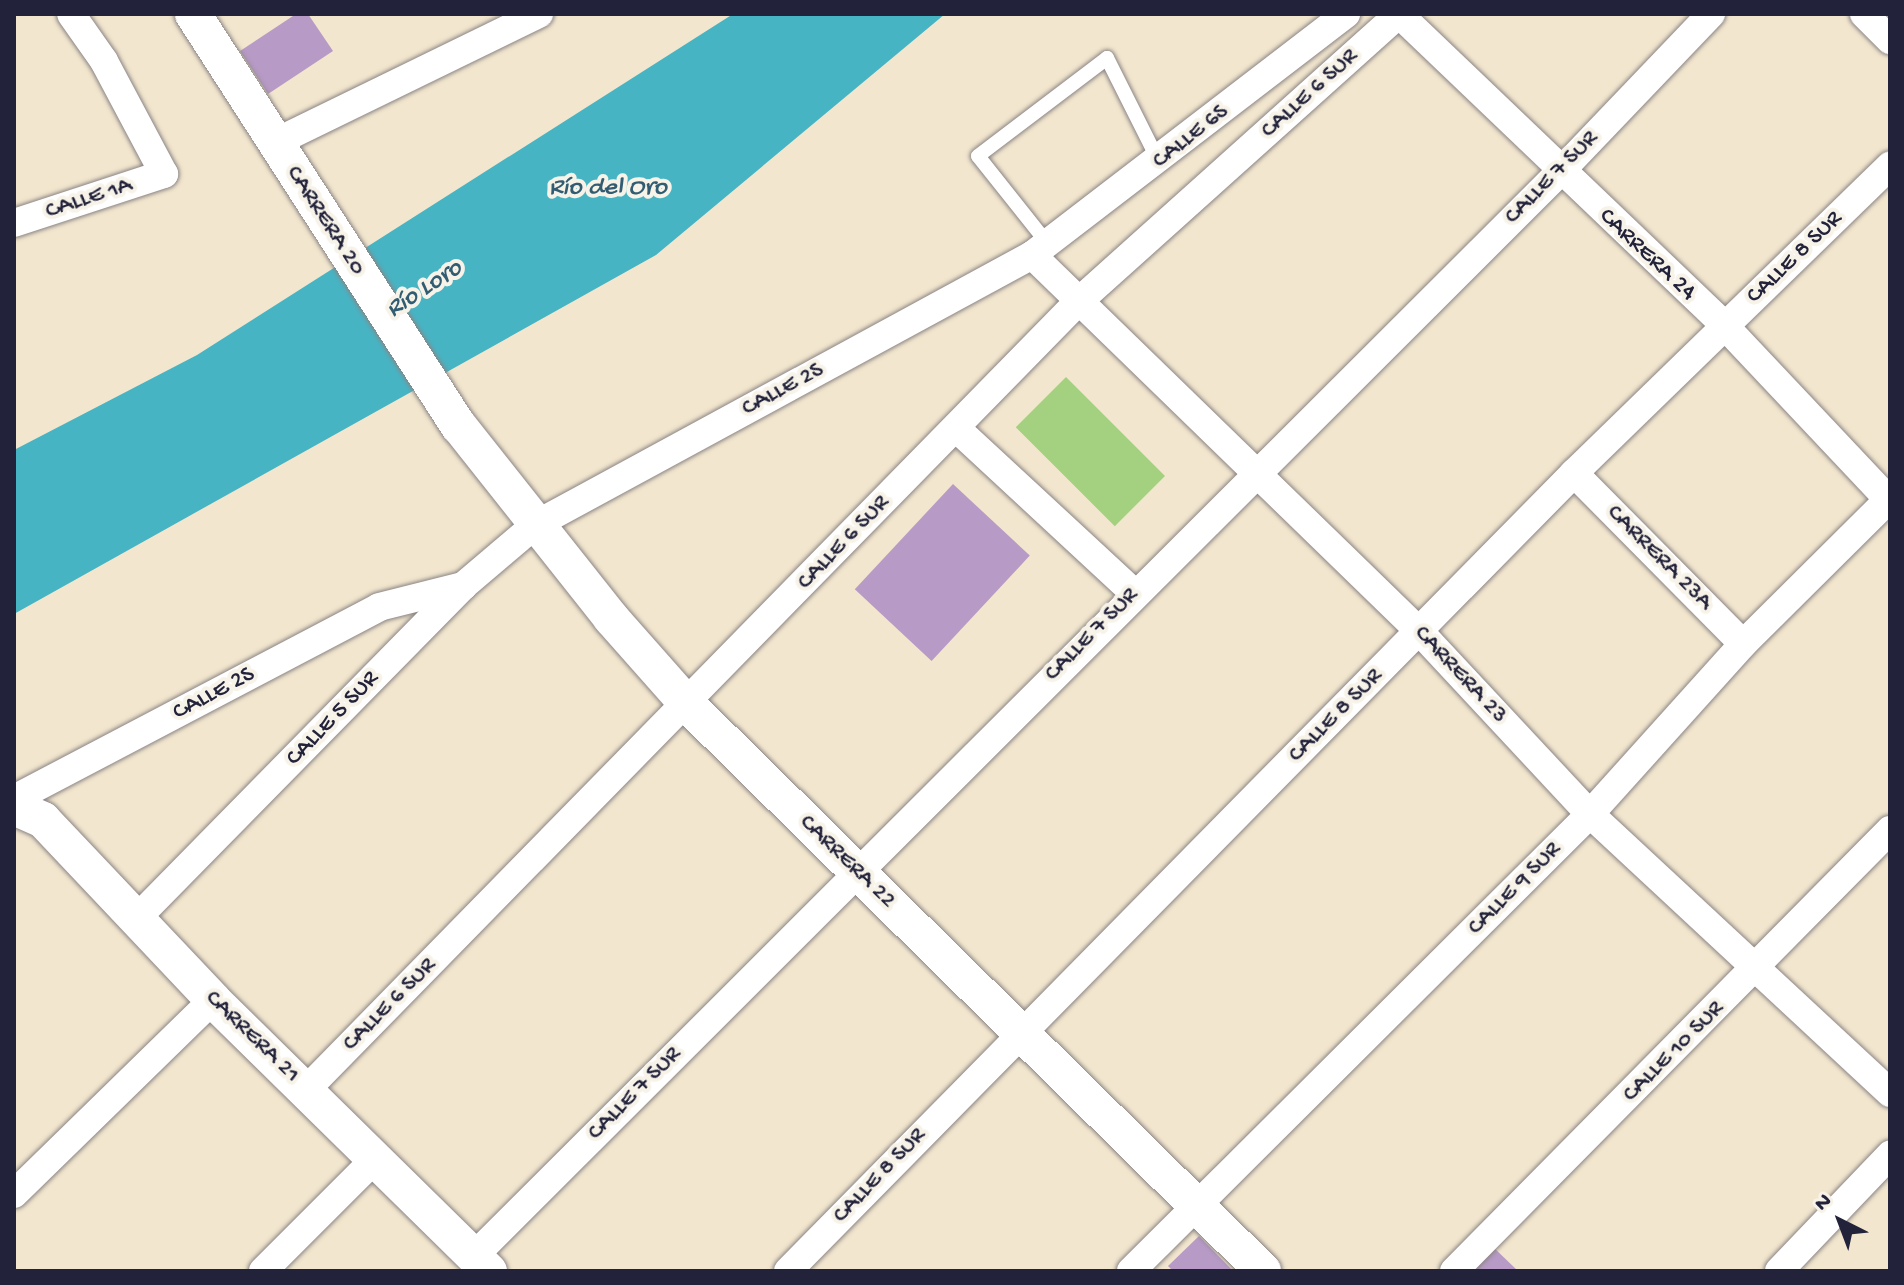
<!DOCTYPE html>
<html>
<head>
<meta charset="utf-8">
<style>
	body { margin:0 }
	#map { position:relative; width:1904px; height:1285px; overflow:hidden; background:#f2e6ce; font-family:"Gochi Hand",sans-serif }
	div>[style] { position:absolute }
	.green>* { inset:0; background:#a3d17f; transform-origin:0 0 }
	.water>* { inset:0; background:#47b4c4 }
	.building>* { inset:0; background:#b79ac5; transform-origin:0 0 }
	.roads { filter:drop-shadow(0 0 2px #8a8484) drop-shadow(0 0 2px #8a8484) }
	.service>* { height:14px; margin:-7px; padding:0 7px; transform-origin:7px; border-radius:7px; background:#fff }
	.minor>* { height:28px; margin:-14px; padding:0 14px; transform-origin:14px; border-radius:14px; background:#fff }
	.tertiary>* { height:36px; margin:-18px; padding:0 18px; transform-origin:18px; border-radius:18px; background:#fff }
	span { translate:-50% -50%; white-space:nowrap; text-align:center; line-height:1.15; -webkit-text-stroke:8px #f7f3e8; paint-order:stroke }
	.street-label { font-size:24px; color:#22223b }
	.water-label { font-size:26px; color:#315c72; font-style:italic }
	.frame { position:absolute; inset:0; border:16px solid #22223b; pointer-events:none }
	.north { position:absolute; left:1800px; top:1181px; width:80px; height:80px; -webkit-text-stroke:6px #f7f3e8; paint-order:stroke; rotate:318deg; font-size:22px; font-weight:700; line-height:32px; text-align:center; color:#22223b }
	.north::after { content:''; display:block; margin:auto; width:28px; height:36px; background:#22223b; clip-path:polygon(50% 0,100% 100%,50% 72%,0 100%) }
</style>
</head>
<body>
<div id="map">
	<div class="green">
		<div style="left:1066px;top:377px;width:140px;height:71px;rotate:45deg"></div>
	</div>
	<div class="water">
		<div style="clip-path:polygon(733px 14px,945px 14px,656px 255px,14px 614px,14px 450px,197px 355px)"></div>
	</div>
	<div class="building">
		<div style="clip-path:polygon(296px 14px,308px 14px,333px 51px,268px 94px,240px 51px)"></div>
		<div style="left:953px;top:484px;width:105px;height:144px;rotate:43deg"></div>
		<div style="clip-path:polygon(1199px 1236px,1233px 1271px,1173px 1271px,1168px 1266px)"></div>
		<div style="clip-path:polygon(1491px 1245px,1518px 1271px,1467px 1271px)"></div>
	</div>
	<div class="roads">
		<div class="service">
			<div style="left:1048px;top:244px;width:112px;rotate:-128.5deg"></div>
			<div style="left:978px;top:156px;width:162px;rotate:-37.2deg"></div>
			<div style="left:1107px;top:58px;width:116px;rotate:63.4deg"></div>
		</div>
		<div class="minor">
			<div style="left:1399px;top:14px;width:450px;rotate:43.7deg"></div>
			<div style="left:1724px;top:325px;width:242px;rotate:46.7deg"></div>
			<div style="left:1864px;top:14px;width:37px;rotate:45deg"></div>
			<div style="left:274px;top:143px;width:295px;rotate:-26deg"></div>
			<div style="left:14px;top:223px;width:158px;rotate:-18.1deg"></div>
			<div style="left:164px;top:174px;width:128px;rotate:-118deg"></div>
			<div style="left:104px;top:61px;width:57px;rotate:-125.1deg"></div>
			<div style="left:1032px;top:255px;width:541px;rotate:44.18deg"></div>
			<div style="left:1420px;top:632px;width:249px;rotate:47deg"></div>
			<div style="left:1590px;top:814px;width:410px;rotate:42.9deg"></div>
			<div style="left:956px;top:428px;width:243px;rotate:42.8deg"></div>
			<div style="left:1574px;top:473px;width:240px;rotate:45.3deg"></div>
			<div style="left:14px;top:799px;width:412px;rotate:-27.7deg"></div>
			<div style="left:379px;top:607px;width:87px;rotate:-14deg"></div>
			<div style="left:136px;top:919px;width:467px;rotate:-45.5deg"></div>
			<div style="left:463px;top:586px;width:94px;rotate:-40.3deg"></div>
			<div style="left:535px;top:525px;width:566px;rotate:-28.51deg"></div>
			<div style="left:1032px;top:255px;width:396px;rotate:-37.5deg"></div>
			<div style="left:306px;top:1090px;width:1103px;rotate:-45.59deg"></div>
			<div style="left:1078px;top:302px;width:431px;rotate:-41.9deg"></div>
			<div style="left:14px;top:1194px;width:278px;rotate:-44.3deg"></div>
			<div style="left:474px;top:1256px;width:1533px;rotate:-44.95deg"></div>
			<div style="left:1559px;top:173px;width:220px;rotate:-46.3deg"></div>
			<div style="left:263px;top:1271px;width:157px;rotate:-45deg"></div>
			<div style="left:788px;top:1271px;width:1120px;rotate:-45.43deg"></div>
			<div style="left:1574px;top:473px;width:441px;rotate:-44.2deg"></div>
			<div style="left:1131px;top:1271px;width:648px;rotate:-44.87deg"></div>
			<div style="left:1590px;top:814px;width:229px;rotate:-48deg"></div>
			<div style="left:1743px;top:644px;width:207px;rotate:-44.8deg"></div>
			<div style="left:1454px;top:1271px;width:620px;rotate:-45.33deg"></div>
			<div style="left:1779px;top:1271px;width:161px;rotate:-46.3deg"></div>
		</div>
		<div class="tertiary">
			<div style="left:193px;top:14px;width:490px;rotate:57.2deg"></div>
			<div style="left:459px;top:426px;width:245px;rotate:51.6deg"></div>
			<div style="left:611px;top:618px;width:116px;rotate:48.5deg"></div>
			<div style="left:688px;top:705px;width:807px;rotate:44.55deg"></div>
			<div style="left:14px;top:807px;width:32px;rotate:24deg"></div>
			<div style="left:43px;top:820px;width:248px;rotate:46.6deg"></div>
			<div style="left:213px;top:1000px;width:387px;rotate:44.5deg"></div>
		</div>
	</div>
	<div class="street-label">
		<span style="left:1310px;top:94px;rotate:-42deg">CALLE 6 SUR</span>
		<span style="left:1191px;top:137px;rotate:-38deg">CALLE 6S</span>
		<span style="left:1552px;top:178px;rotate:-45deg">CALLE 7 SUR</span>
		<span style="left:89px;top:199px;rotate:-18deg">CALLE 1A</span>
		<span style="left:325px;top:221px;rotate:57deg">CARRERA 20</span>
		<span style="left:1647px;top:255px;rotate:43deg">CARRERA 24</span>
		<span style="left:1795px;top:258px;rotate:-44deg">CALLE 8 SUR</span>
		<span style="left:783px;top:390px;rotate:-28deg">CALLE 2S</span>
		<span style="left:844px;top:543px;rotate:-46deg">CALLE 6 SUR</span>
		<span style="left:1659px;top:558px;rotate:45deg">CARRERA 23A</span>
		<span style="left:1092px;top:635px;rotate:-45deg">CALLE 7 SUR</span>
		<span style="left:1460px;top:675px;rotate:47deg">CARRERA 23</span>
		<span style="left:214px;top:694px;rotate:-28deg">CALLE 2S</span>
		<span style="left:1336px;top:716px;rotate:-45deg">CALLE 8 SUR</span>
		<span style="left:333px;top:719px;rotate:-46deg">CALLE 5 SUR</span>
		<span style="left:847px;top:862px;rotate:44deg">CARRERA 22</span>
		<span style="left:1515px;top:889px;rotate:-45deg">CALLE 9 SUR</span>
		<span style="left:390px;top:1005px;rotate:-45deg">CALLE 6 SUR</span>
		<span style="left:252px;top:1037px;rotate:44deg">CARRERA 21</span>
		<span style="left:1674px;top:1052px;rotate:-45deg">CALLE 10 SUR</span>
		<span style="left:635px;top:1094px;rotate:-45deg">CALLE 7 SUR</span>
		<span style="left:880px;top:1176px;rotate:-46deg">CALLE 8 SUR</span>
	</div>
	<div class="water-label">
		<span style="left:608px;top:189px">Río del Oro</span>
		<span style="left:425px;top:290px;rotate:-33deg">Río Loro</span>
	</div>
	<div class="frame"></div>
	<div class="north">N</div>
</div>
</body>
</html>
